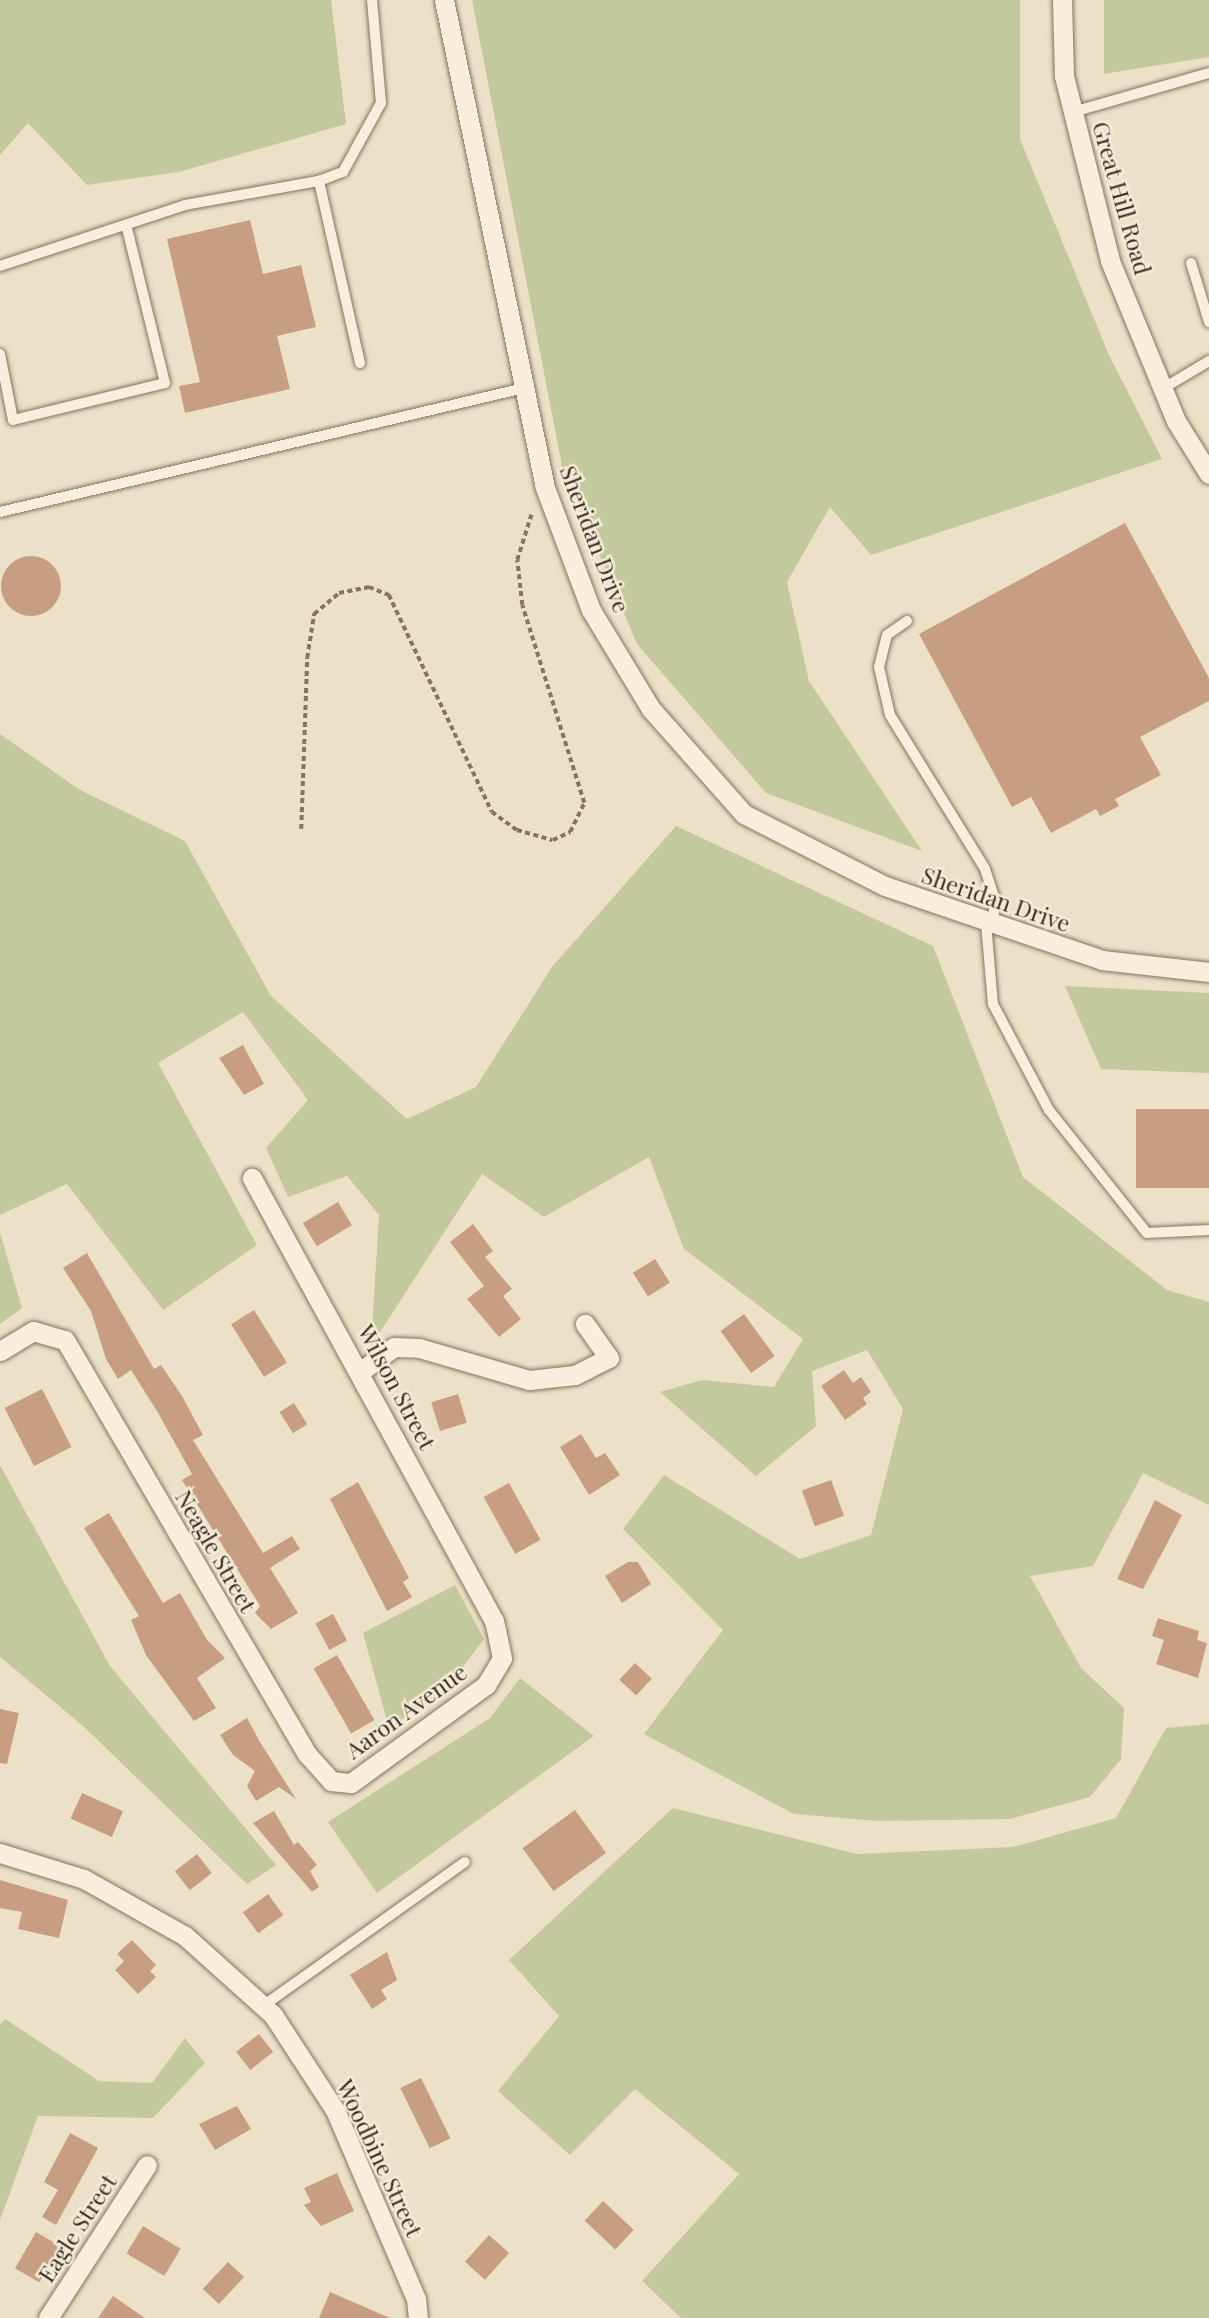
<!DOCTYPE html>
<html>
<head>
<meta charset="utf-8">
<style>
	body { margin:0 }
	#map { position:relative; width:1209px; height:2318px; overflow:hidden; background:#ece1c8; font-family:"Playfair Display",serif }
	div>[style] { position:absolute }
	.green>* { inset:0; background:#c4c99d }
	.building>* { inset:0; background:#c79e81; transform-origin:0 0 }
	.round { border-radius:50% }
	.path>* { height:3.5px; margin-top:-1.75px; transform-origin:0; background:repeating-linear-gradient(90deg,#86745e 0 5px,transparent 0 8.5px) }
	.roads { filter:drop-shadow(0 0 2px #86745e) drop-shadow(0 0 2px #86745e) }
	.service>* { height:10px; margin:-5px; padding:0 5px; transform-origin:5px; border-radius:5px; background:#f7eedb }
	.minor>* { height:19px; margin:-9.5px; padding:0 9.5px; transform-origin:9.5px; border-radius:9.5px; background:#f7eedb }
	span { translate:-50% -50%; white-space:nowrap; text-align:center; line-height:1.15; -webkit-text-stroke:5px #f4ebd7; paint-order:stroke }
	.street-label { font-size:23px; color:#382c21 }
</style>
</head>
<body>
<div id="map">
	<div class="green">
		<div style="clip-path:polygon(0 0,331px 0,346px 124px,179px 172px,87px 185px,28px 123px,0 155px)"></div>
		<div style="clip-path:polygon(472px 0,1020px 0,1020px 139px,1109px 355px,1162px 459px,871px 555px,830px 507px,787px 582px,809px 681px,922px 851px,766px 793px,637px 644px,562px 466px)"></div>
		<div style="clip-path:polygon(1104px 0,1209px 0,1209px 57px,1104px 74px)"></div>
		<div style="clip-path:polygon(0 734px,80px 790px,185px 841px,271px 996px,407px 1119px,476px 1087px,552px 967px,676px 826px,933px 946px,1023px 1177px,1167px 1290px,1209px 1302px,1209px 1505px,1143px 1473px,1093px 1566px,1030px 1576px,1081px 1668px,1124px 1708px,1121px 1759px,1090px 1797px,1010px 1819px,877px 1821px,794px 1814px,644px 1734px,723px 1630px,623px 1529px,664px 1475px,800px 1559px,871px 1535px,903px 1409px,867px 1350px,812px 1371px,816px 1426px,756px 1476px,660px 1392px,702px 1380px,774px 1387px,803px 1339px,684px 1249px,649px 1157px,544px 1217px,482px 1174px,371px 1346px,379px 1215px,347px 1176px,288px 1197px,266px 1148px,308px 1100px,243px 1012px,158px 1063px,257px 1245px,163px 1310px,67px 1184px,0 1215px)"></div>
		<div style="clip-path:polygon(1065px 986px,1209px 993px,1209px 1073px,1101px 1069px)"></div>
		<div style="clip-path:polygon(0 1233px,22px 1308px,0 1324px)"></div>
		<div style="clip-path:polygon(0 1465px,110px 1666px,276px 1865px,247px 1884px,83px 1726px,0 1657px)"></div>
		<div style="clip-path:polygon(455px 1585px,484px 1639px,444px 1692px,389px 1728px,363px 1633px)"></div>
		<div style="clip-path:polygon(520px 1678px,594px 1736px,377px 1893px,328px 1822px,490px 1718px)"></div>
		<div style="clip-path:polygon(1209px 1724px,1209px 2318px,681px 2318px,642px 2281px,739px 2174px,635px 2089px,570px 2155px,498px 2091px,559px 2016px,509px 1960px,673px 1808px,857px 1854px,1013px 1847px,1116px 1818px,1166px 1728px)"></div>
		<div style="clip-path:polygon(5px 2019px,99px 2081px,152px 2083px,185px 2038px,205px 2063px,153px 2118px,38px 2116px,0 2220px,0 2024px)"></div>
	</div>
	<div class="building">
		<div style="clip-path:polygon(250px 220px,263px 274px,301px 265px,316px 327px,277px 336px,290px 389px,185px 413px,179px 386px,200px 382px,167px 239px)"></div>
		<div style="clip-path:polygon(1125px 523px,1209px 678px,1209px 701px,1140px 737px,1161px 775px,1115px 799px,1119px 806px,1100px 816px,1096px 809px,1051px 833px,1031px 797px,1012px 807px,919px 634px)"></div>
		<div class="round" style="left:1px;top:556px;width:60px;height:60px"></div>
		<div style="clip-path:polygon(243px 1045px,264px 1084px,244px 1095px,219px 1058px)"></div>
		<div style="left:1209px;top:1109px;width:79px;height:73px;rotate:90deg"></div>
		<div style="left:338px;top:1202px;width:27px;height:41px;rotate:59deg"></div>
		<div style="clip-path:polygon(473px 1224px,493px 1251px,485px 1257px,512px 1289px,503px 1296px,521px 1319px,499px 1337px,467px 1299px,484px 1286px,450px 1242px)"></div>
		<div style="clip-path:polygon(87px 1253px,154px 1369px,161px 1365px,182px 1396px,203px 1435px,193px 1440px,263px 1553px,292px 1536px,300px 1549px,270px 1568px,298px 1613px,271px 1629px,255px 1613px,260px 1606px,182px 1480px,192px 1474px,157px 1411px,131px 1370px,118px 1379px,106px 1359px,91px 1311px,63px 1268px)"></div>
		<div style="left:655px;top:1259px;width:28px;height:26px;rotate:58deg"></div>
		<div style="left:254px;top:1310px;width:62px;height:27px;rotate:58deg"></div>
		<div style="left:744px;top:1314px;width:52px;height:29px;rotate:54deg"></div>
		<div style="clip-path:polygon(844px 1370px,853px 1383px,861px 1377px,871px 1392px,863px 1398px,867px 1404px,845px 1420px,821px 1386px)"></div>
		<div style="left:42px;top:1389px;width:65px;height:42px;rotate:63deg"></div>
		<div style="left:458px;top:1394px;width:30px;height:28px;rotate:73deg"></div>
		<div style="left:294px;top:1403px;width:25px;height:17px;rotate:58deg"></div>
		<div style="clip-path:polygon(581px 1434px,596px 1458px,605px 1453px,620px 1475px,589px 1495px,560px 1447px)"></div>
		<div style="left:831px;top:1480px;width:38px;height:31px;rotate:70deg"></div>
		<div style="clip-path:polygon(358px 1482px,409px 1578px,403px 1582px,412px 1597px,387px 1611px,330px 1499px)"></div>
		<div style="left:509px;top:1483px;width:65px;height:29px;rotate:61deg"></div>
		<div style="clip-path:polygon(1155px 1500px,1182px 1515px,1143px 1589px,1117px 1579px)"></div>
		<div style="clip-path:polygon(109px 1513px,163px 1603px,180px 1593px,207px 1640px,225px 1658px,197px 1678px,216px 1708px,194px 1721px,146px 1655px,131px 1620px,139px 1616px,84px 1528px)"></div>
		<div style="clip-path:polygon(628px 1562px,638px 1562px,651px 1584px,622px 1603px,605px 1576px)"></div>
		<div style="left:333px;top:1614px;width:30px;height:20px;rotate:62deg"></div>
		<div style="clip-path:polygon(1158px 1618px,1199px 1631px,1197px 1640px,1207px 1643px,1198px 1678px,1156px 1664px,1164px 1640px,1152px 1636px)"></div>
		<div style="left:337px;top:1655px;width:75px;height:27px;rotate:60deg"></div>
		<div style="left:635px;top:1663px;width:23px;height:23px;rotate:43deg"></div>
		<div style="clip-path:polygon(0 1709px,19px 1713px,7px 1764px,0 1763px)"></div>
		<div style="clip-path:polygon(247px 1718px,260px 1742px,296px 1799px,279px 1787px,256px 1801px,247px 1786px,255px 1771px,233px 1755px,220px 1735px)"></div>
		<div style="left:82px;top:1793px;width:45px;height:28px;rotate:24deg"></div>
		<div style="left:575px;top:1810px;width:53px;height:65px;rotate:54deg"></div>
		<div style="clip-path:polygon(274px 1811px,294px 1845px,298px 1842px,317px 1865px,310px 1871px,319px 1887px,312px 1892px,253px 1823px)"></div>
		<div style="left:197px;top:1854px;width:24px;height:28px;rotate:52deg"></div>
		<div style="clip-path:polygon(0 1880px,68px 1900px,59px 1938px,18px 1929px,22px 1912px,0 1908px)"></div>
		<div style="left:268px;top:1894px;width:26px;height:31px;rotate:54deg"></div>
		<div style="clip-path:polygon(132px 1940px,156px 1965px,150px 1971px,156px 1977px,138px 1994px,115px 1970px,124px 1961px,117px 1954px)"></div>
		<div style="clip-path:polygon(387px 1952px,397px 1980px,381px 1990px,387px 1999px,372px 2009px,350px 1975px)"></div>
		<div style="left:259px;top:2034px;width:23px;height:29px;rotate:52deg"></div>
		<div style="left:421px;top:2078px;width:67px;height:23px;rotate:64deg"></div>
		<div style="clip-path:polygon(237px 2106px,251px 2129px,215px 2150px,199px 2124px)"></div>
		<div style="clip-path:polygon(70px 2133px,98px 2148px,56px 2225px,42px 2217px,58px 2190px,44px 2182px)"></div>
		<div style="clip-path:polygon(337px 2173px,354px 2211px,321px 2226px,304px 2205px,311px 2202px,304px 2188px)"></div>
		<div style="left:603px;top:2201px;width:42px;height:27px;rotate:43deg"></div>
		<div style="left:143px;top:2226px;width:44px;height:32px;rotate:31deg"></div>
		<div style="left:36px;top:2232px;width:28px;height:42px;rotate:30deg"></div>
		<div style="left:489px;top:2235px;width:27px;height:36px;rotate:42deg"></div>
		<div style="left:228px;top:2262px;width:22px;height:37px;rotate:43deg"></div>
		<div style="clip-path:polygon(330px 2292px,390px 2318px,319px 2318px)"></div>
		<div style="clip-path:polygon(113px 2296px,145px 2318px,98px 2318px)"></div>
	</div>
	<div class="path">
		<div style="left:301px;top:829px;width:171px;rotate:-88deg"></div>
		<div style="left:307px;top:658px;width:45px;rotate:-81deg"></div>
		<div style="left:314px;top:614px;width:33px;rotate:-40deg"></div>
		<div style="left:339px;top:593px;width:31px;rotate:-11deg"></div>
		<div style="left:369px;top:587px;width:22px;rotate:22deg"></div>
		<div style="left:389px;top:595px;width:240px;rotate:64.6deg"></div>
		<div style="left:492px;top:812px;width:31px;rotate:36deg"></div>
		<div style="left:517px;top:830px;width:37px;rotate:16deg"></div>
		<div style="left:553px;top:840px;width:19px;rotate:-25deg"></div>
		<div style="left:570px;top:832px;width:32px;rotate:-64deg"></div>
		<div style="left:584px;top:803px;width:207px;rotate:-107.4deg"></div>
		<div style="left:522px;top:605px;width:45px;rotate:-96.3deg"></div>
		<div style="left:517px;top:560px;width:50px;rotate:-72.6deg"></div>
	</div>
	<div class="roads">
		<div class="service">
			<div style="left:1073px;top:112px;width:141px;rotate:-16deg"></div>
			<div style="left:1191px;top:263px;width:62px;rotate:73deg"></div>
			<div style="left:0;top:266px;width:195px;rotate:-18.2deg"></div>
			<div style="left:185px;top:205px;width:136px;rotate:-10.2deg"></div>
			<div style="left:0;top:354px;width:67px;rotate:78.9deg"></div>
			<div style="left:13px;top:420px;width:156px;rotate:-13.7deg"></div>
			<div style="left:165px;top:383px;width:160px;rotate:-103.8deg"></div>
			<div style="left:360px;top:363px;width:187px;rotate:-102.7deg"></div>
			<div style="left:319px;top:181px;width:26px;rotate:-21deg"></div>
			<div style="left:343px;top:172px;width:79px;rotate:-61.2deg"></div>
			<div style="left:381px;top:103px;width:103px;rotate:-95deg"></div>
			<div style="left:1162px;top:389px;width:55px;rotate:-30.8deg"></div>
			<div style="left:0;top:512px;width:538px;rotate:-13.31deg"></div>
			<div style="left:907px;top:621px;width:24px;rotate:145deg"></div>
			<div style="left:887px;top:635px;width:33px;rotate:104deg"></div>
			<div style="left:879px;top:667px;width:49px;rotate:77.1deg"></div>
			<div style="left:890px;top:715px;width:181px;rotate:58.3deg"></div>
			<div style="left:985px;top:869px;width:33px;rotate:72deg"></div>
			<div style="left:995px;top:900px;width:25px;rotate:95deg"></div>
			<div style="left:986px;top:923px;width:81px;rotate:85.1deg"></div>
			<div style="left:993px;top:1004px;width:120px;rotate:62.2deg"></div>
			<div style="left:1049px;top:1110px;width:157px;rotate:51.5deg"></div>
			<div style="left:1147px;top:1233px;width:62px;rotate:-2.8deg"></div>
			<div style="left:263px;top:2006px;width:248px;rotate:-35.5deg"></div>
		</div>
		<div class="minor">
			<div style="left:444px;top:0;width:495px;rotate:78.3deg"></div>
			<div style="left:544px;top:485px;width:134px;rotate:69.4deg"></div>
			<div style="left:591px;top:610px;width:116px;rotate:58.8deg"></div>
			<div style="left:651px;top:709px;width:140px;rotate:48.5deg"></div>
			<div style="left:744px;top:814px;width:158px;rotate:27.1deg"></div>
			<div style="left:885px;top:886px;width:229px;rotate:18.8deg"></div>
			<div style="left:1102px;top:960px;width:108px;rotate:6.4deg"></div>
			<div style="left:1062px;top:0;width:76px;rotate:88.5deg"></div>
			<div style="left:1064px;top:76px;width:191px;rotate:76deg"></div>
			<div style="left:1110px;top:261px;width:173px;rotate:67.6deg"></div>
			<div style="left:1176px;top:421px;width:62px;rotate:58.1deg"></div>
			<div style="left:0;top:1351px;width:39px;rotate:-31deg"></div>
			<div style="left:33px;top:1331px;width:33px;rotate:16deg"></div>
			<div style="left:65px;top:1340px;width:480px;rotate:59.7deg"></div>
			<div style="left:307px;top:1754px;width:36px;rotate:48deg"></div>
			<div style="left:331px;top:1781px;width:20px;rotate:6deg"></div>
			<div style="left:351px;top:1783px;width:167px;rotate:-36deg"></div>
			<div style="left:486px;top:1685px;width:31px;rotate:-59deg"></div>
			<div style="left:502px;top:1658px;width:38px;rotate:-102deg"></div>
			<div style="left:494px;top:1621px;width:505px;rotate:-118.65deg"></div>
			<div style="left:361px;top:1371px;width:41px;rotate:-36deg"></div>
			<div style="left:394px;top:1347px;width:25px;rotate:2deg"></div>
			<div style="left:419px;top:1348px;width:115px;rotate:16.2deg"></div>
			<div style="left:529px;top:1380px;width:46px;rotate:-6.2deg"></div>
			<div style="left:575px;top:1375px;width:38px;rotate:-27deg"></div>
			<div style="left:609px;top:1358px;width:42px;rotate:-125.2deg"></div>
			<div style="left:0;top:1853px;width:88px;rotate:17.2deg"></div>
			<div style="left:84px;top:1879px;width:116px;rotate:29.4deg"></div>
			<div style="left:185px;top:1936px;width:118px;rotate:41.9deg"></div>
			<div style="left:273px;top:2015px;width:113px;rotate:56.9deg"></div>
			<div style="left:335px;top:2110px;width:206px;rotate:66.8deg"></div>
			<div style="left:416px;top:2299px;width:19px;rotate:84deg"></div>
			<div style="left:48px;top:2318px;width:182px;rotate:-57.1deg"></div>
		</div>
	</div>
	<div class="street-label">
		<span style="left:1122px;top:198px;rotate:74deg">Great Hill Road</span>
		<span style="left:595px;top:539px;rotate:69deg">Sheridan Drive</span>
		<span style="left:996px;top:899px;rotate:19deg">Sheridan Drive</span>
		<span style="left:397px;top:1387px;rotate:62deg">Wilson Street</span>
		<span style="left:216px;top:1551px;rotate:60deg">Neagle Street</span>
		<span style="left:406px;top:1711px;rotate:-36deg">Aaron Avenue</span>
		<span style="left:380px;top:2158px;rotate:65deg">Woodbine Street</span>
		<span style="left:77px;top:2228px;rotate:-57deg">Eagle Street</span>
	</div>
</div>
</body>
</html>
